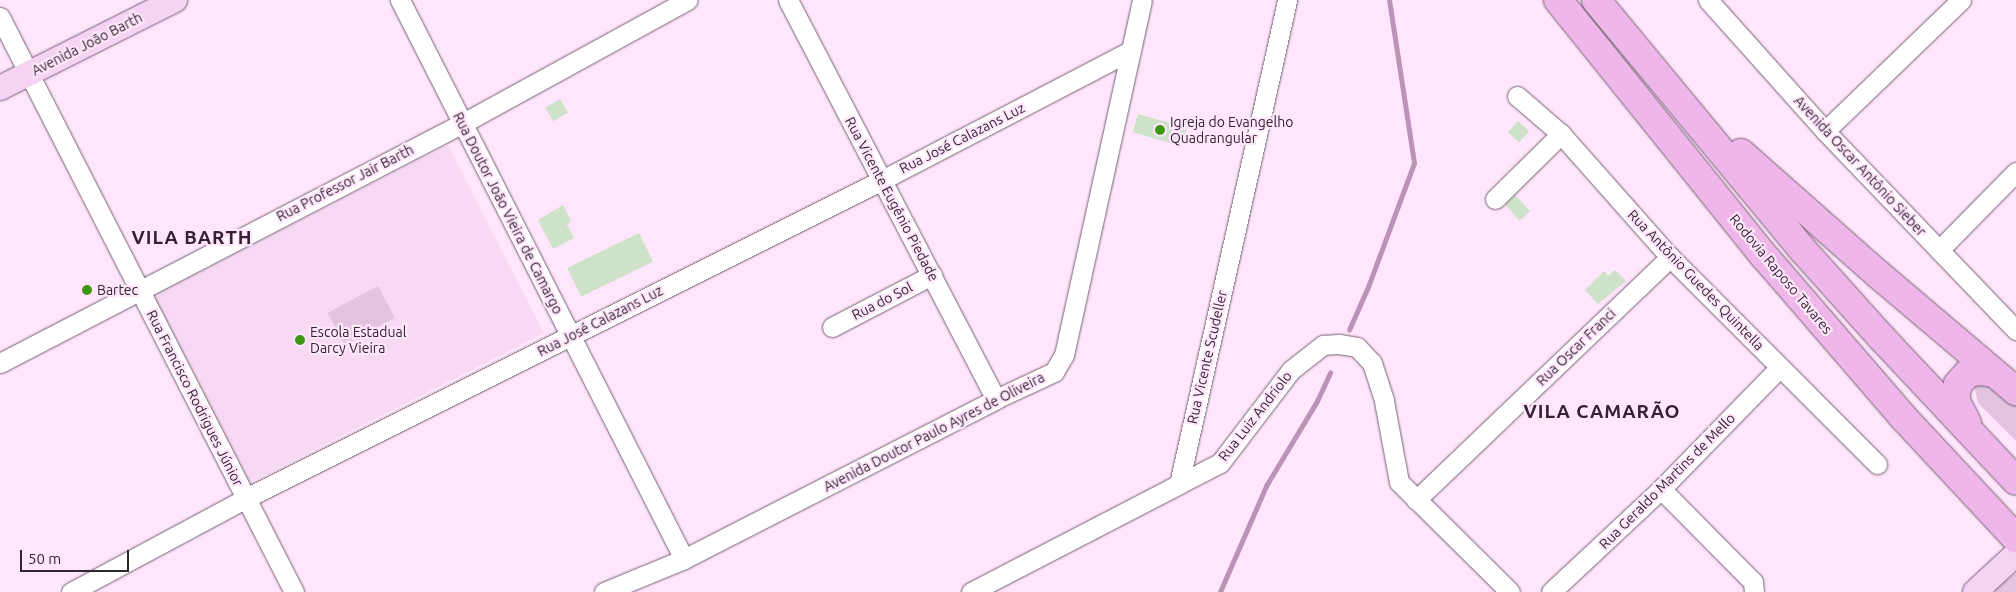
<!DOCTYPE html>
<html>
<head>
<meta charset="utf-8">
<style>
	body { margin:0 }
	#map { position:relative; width:2016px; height:592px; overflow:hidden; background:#ffe6fc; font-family:Ubuntu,sans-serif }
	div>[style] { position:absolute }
	.built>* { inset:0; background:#f7d9f4; transform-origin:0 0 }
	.green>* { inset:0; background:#e3c3e0; transform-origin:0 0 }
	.stream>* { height:4.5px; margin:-2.25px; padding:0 2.25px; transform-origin:2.25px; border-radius:2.25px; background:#bc93b8 }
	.building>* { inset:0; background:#cee1c9; transform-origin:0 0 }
	.roads { filter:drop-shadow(0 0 1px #746072) drop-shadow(0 0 1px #746072) }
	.minor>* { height:19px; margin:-9.5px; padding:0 9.5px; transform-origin:9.5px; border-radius:9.5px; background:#fff }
	.major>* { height:24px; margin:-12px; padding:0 12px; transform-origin:12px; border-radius:12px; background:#f5d3f2 }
	.highway>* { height:28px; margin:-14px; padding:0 14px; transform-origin:14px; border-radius:14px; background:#efb6ea }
	.dots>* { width:14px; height:14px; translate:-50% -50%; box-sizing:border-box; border:2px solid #ffe6fc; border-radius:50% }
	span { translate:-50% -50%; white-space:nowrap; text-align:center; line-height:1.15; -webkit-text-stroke:4.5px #ffe6fc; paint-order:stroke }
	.street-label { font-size:14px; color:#2f262e }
	.poi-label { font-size:14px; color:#2f262e }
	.left { translate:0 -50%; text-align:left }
	.district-label { font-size:19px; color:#342232; font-weight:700; letter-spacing:1px }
	.scale { position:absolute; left:20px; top:550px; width:109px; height:22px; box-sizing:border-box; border:2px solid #2f262e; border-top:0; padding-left:6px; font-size:15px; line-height:18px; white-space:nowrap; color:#2f262e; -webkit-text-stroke:4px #ffe6fc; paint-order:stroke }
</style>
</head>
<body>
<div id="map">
	<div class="built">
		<div style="left:448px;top:145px;width:211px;height:331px;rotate:63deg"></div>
	</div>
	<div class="green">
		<div style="left:378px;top:286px;width:36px;height:57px;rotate:62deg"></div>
		<div style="clip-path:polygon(1982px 377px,2016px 396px,2016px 441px,1978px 403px,1974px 386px)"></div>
		<div style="clip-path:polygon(2016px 573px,2016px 592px,1995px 592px,1996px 587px)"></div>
	</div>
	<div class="stream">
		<div style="left:1349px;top:330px;width:47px;rotate:-66.2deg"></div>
		<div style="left:1368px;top:287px;width:132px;rotate:-69.6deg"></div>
		<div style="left:1414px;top:163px;width:165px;rotate:-98.7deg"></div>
		<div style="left:1220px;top:592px;width:116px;rotate:-66.5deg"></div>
		<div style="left:1266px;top:486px;width:99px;rotate:-59deg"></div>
		<div style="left:1317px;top:401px;width:31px;rotate:-65deg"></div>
	</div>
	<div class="building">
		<div style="left:560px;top:99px;width:16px;height:17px;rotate:60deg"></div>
		<div style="left:1138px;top:114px;width:51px;height:19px;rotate:16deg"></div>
		<div style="left:1518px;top:121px;width:15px;height:15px;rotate:42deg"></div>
		<div style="left:1515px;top:195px;width:22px;height:14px;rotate:47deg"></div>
		<div style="clip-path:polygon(563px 205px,571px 221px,567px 225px,574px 238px,553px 249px,538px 220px)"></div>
		<div style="left:639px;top:233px;width:32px;height:80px;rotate:64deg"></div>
		<div style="clip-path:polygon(1615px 270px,1626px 281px,1598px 304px,1585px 290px,1604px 271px,1608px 276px)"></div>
	</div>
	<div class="roads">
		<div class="minor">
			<div style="left:400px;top:0;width:627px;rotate:63.07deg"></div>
			<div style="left:788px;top:0;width:450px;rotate:62.5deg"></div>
			<div style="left:1708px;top:0;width:176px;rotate:48.2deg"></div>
			<div style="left:1825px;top:131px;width:276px;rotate:46.2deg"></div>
			<div style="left:0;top:17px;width:646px;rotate:62.92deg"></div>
			<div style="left:1517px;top:96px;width:58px;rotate:40.8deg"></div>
			<div style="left:1561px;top:134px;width:164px;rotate:48.5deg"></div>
			<div style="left:1670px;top:257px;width:293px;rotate:45deg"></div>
			<div style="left:1825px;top:131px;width:189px;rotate:-43.9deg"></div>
			<div style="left:1495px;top:199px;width:93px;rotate:-44.6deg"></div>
			<div style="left:1939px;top:250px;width:110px;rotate:-45.4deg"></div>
			<div style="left:832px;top:327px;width:113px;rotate:-27.5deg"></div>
			<div style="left:0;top:363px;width:522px;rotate:-27.4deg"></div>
			<div style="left:463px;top:123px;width:256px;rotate:-28.7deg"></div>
			<div style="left:1179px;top:484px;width:46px;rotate:-27.1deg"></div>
			<div style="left:1220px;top:463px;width:117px;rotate:-52.6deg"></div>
			<div style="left:1291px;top:370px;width:41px;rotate:-38deg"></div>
			<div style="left:1323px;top:345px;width:16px;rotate:-4deg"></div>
			<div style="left:1339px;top:344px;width:18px;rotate:9deg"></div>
			<div style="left:1357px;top:347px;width:22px;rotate:47deg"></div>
			<div style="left:1372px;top:363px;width:40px;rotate:72deg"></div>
			<div style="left:1384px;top:401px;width:82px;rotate:79.5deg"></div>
			<div style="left:1399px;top:482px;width:156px;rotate:44.7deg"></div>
			<div style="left:1661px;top:489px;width:131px;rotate:45.3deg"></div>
			<div style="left:1753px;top:582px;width:10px;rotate:84deg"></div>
			<div style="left:1416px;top:500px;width:352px;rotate:-43.7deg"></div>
			<div style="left:71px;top:592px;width:199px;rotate:-28.2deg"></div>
			<div style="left:246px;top:498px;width:711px;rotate:-26.57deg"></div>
			<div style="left:882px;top:180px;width:280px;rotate:-27.5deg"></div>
			<div style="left:604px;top:592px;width:87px;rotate:-22.4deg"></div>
			<div style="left:684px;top:559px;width:351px;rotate:-27.1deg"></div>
			<div style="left:996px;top:399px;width:64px;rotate:-25deg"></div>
			<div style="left:1054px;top:372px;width:20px;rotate:-60deg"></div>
			<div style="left:1064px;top:355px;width:363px;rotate:-77.6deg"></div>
			<div style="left:971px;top:592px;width:234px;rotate:-27.4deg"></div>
			<div style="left:1179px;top:484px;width:496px;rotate:-77.4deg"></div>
			<div style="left:1551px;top:592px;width:151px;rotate:-43.1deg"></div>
			<div style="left:1661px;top:489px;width:170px;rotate:-45.7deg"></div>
		</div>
		<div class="major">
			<div style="left:0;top:88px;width:196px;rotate:-26.7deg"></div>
			<div style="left:1975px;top:592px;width:56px;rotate:-42.8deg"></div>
		</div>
		<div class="highway">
			<div style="left:1558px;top:0;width:330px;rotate:51.2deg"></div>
			<div style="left:1765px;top:257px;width:211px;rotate:49.2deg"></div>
			<div style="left:1903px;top:417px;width:166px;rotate:47deg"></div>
			<div style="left:1596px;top:0;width:323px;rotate:50.4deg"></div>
			<div style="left:1802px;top:249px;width:118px;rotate:48.1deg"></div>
			<div style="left:1881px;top:337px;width:197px;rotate:46.8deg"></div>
			<div style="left:1741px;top:153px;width:184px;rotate:41.5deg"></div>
			<div style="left:1879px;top:275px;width:180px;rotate:40.3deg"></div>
			<div style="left:1967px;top:423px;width:27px;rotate:-117deg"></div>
			<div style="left:1955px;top:399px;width:15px;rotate:-79deg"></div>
			<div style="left:1958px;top:384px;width:15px;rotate:-48deg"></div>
			<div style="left:1968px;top:373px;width:13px;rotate:-9deg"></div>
			<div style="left:1981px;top:371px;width:12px;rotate:9deg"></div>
		</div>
	</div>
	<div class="dots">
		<div style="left:1160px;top:130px;background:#3d9710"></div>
		<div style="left:87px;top:290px;background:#3d9710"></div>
		<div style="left:300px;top:340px;background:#3d9710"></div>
	</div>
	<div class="street-label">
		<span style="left:87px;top:44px;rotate:-27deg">Avenida João Barth</span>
		<span style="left:962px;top:138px;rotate:-27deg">Rua José Calazans Luz</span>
		<span style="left:1860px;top:166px;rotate:47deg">Avenida Oscar Antônio Sieber</span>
		<span style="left:345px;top:183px;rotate:-27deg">Rua Professor Jair Barth</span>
		<span style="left:892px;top:199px;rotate:62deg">Rua Vicente Eugênio Piedade</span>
		<span style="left:508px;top:213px;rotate:63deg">Rua Doutor João Vieira de Camargo</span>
		<span style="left:1781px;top:274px;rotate:50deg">Rodovia Raposo Tavares</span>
		<span style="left:1696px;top:280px;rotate:46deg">Rua Antônio Guedes Quintella</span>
		<span style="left:882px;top:301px;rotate:-27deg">Rua do Sol</span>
		<span style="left:600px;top:321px;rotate:-27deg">Rua José Calazans Luz</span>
		<span style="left:1576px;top:347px;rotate:-44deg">Rua Oscar Franci</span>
		<span style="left:1207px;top:357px;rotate:-77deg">Rua Vicente Scudeller</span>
		<span style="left:195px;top:398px;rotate:63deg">Rua Francisco Rodrigues Júnior</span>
		<span style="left:1255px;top:416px;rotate:-52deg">Rua Luiz Andriolo</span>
		<span style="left:934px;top:432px;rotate:-27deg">Avenida Doutor Paulo Ayres de Oliveira</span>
		<span style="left:1667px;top:481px;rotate:-45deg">Rua Geraldo Martins de Mello</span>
	</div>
	<div class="poi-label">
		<span class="left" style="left:1170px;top:130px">Igreja do Evangelho<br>Quadrangular</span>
		<span class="left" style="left:97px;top:290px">Bartec</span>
		<span class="left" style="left:310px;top:340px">Escola Estadual<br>Darcy Vieira</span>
	</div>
	<div class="district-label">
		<span style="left:192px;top:238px">VILA BARTH</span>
		<span style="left:1602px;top:412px">VILA CAMARÃO</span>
	</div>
	<div class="scale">50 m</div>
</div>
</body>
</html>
